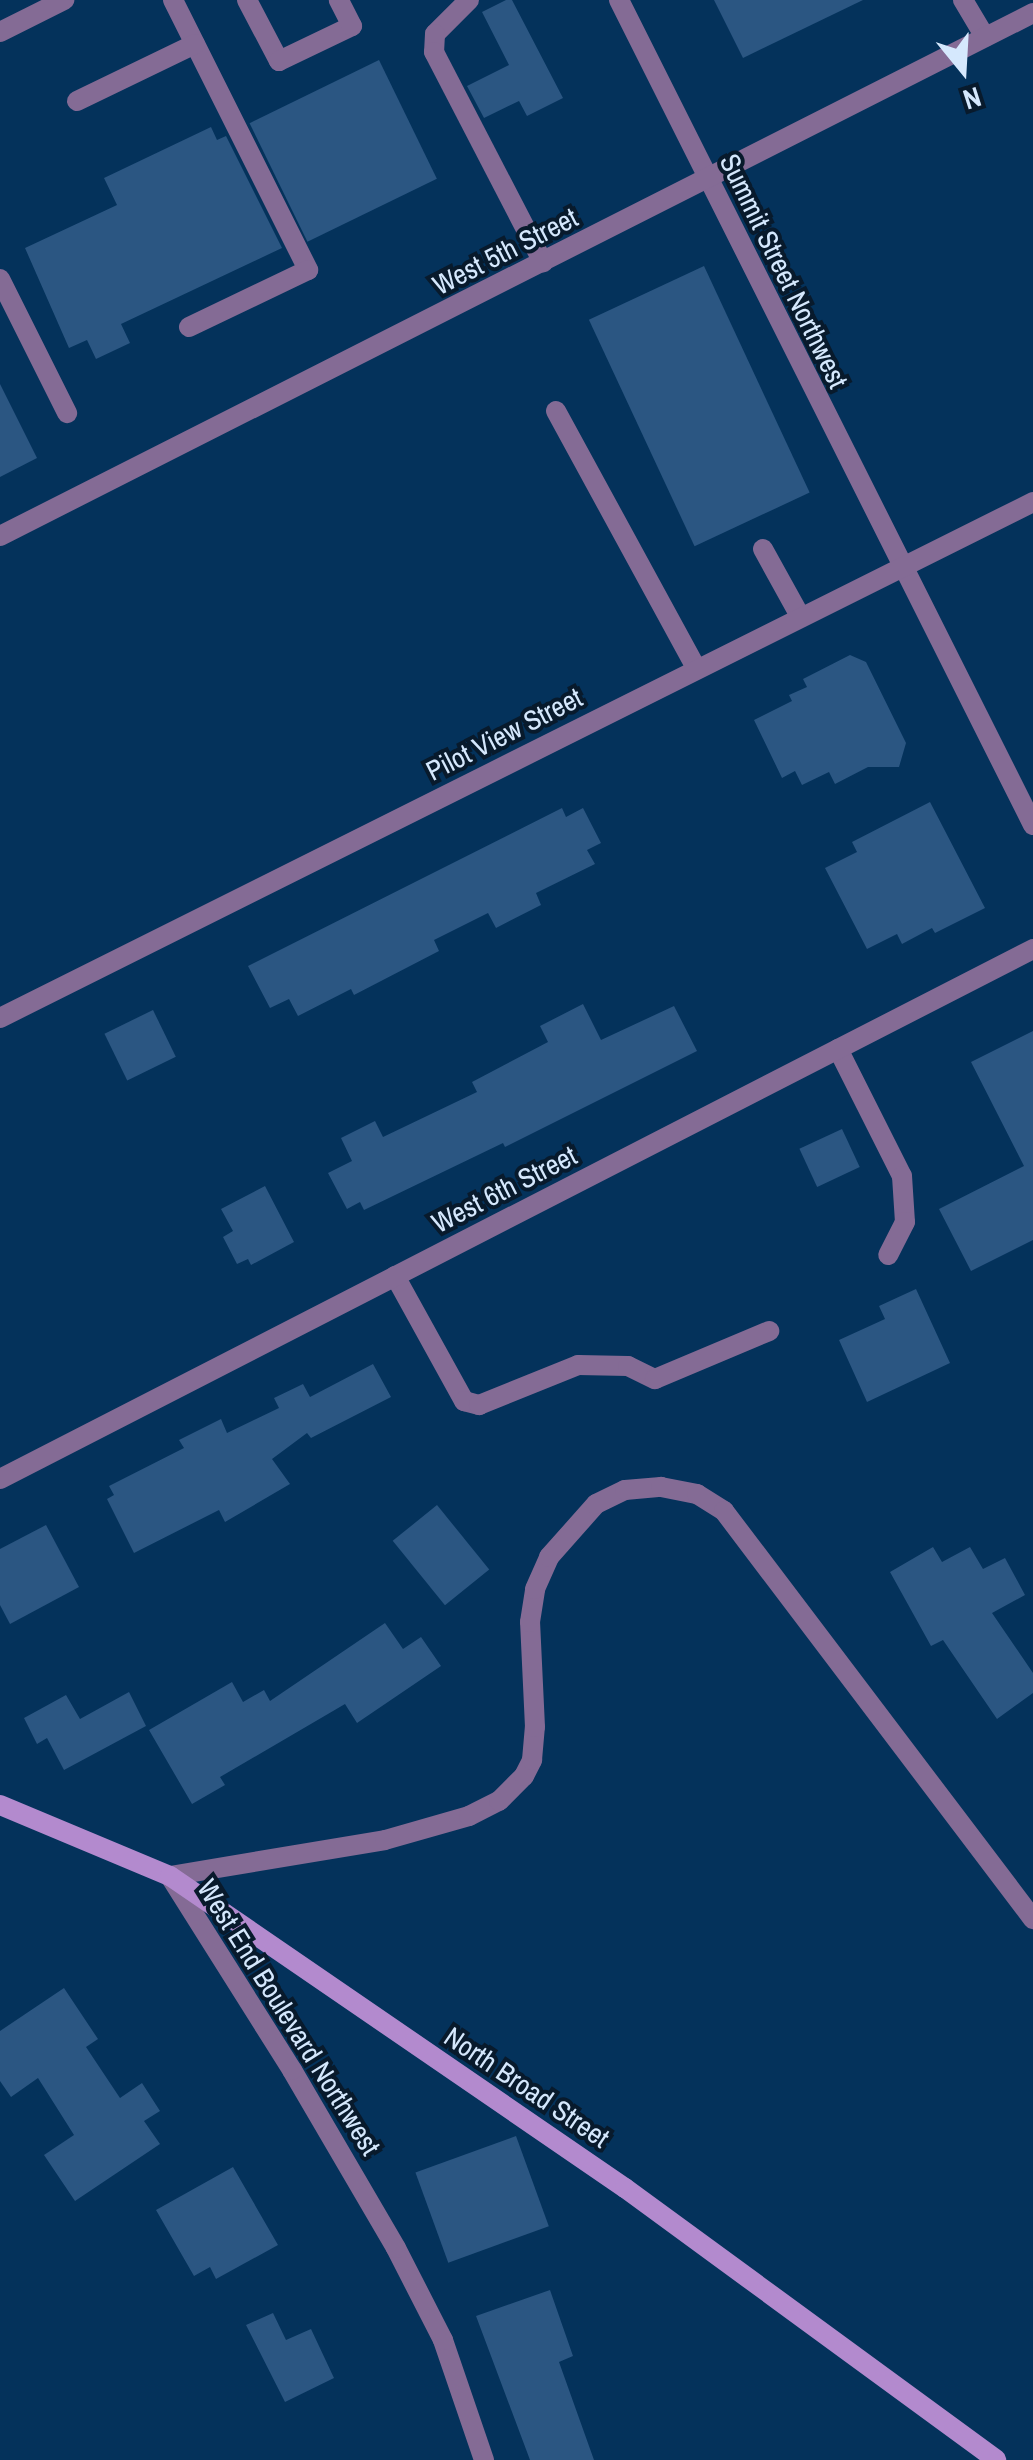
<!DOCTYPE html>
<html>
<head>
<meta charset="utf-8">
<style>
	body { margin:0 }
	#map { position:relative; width:1033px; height:2460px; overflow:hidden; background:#04325b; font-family:"Archivo Narrow",sans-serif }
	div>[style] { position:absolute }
	.building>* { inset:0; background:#2b5682; transform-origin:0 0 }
	.service>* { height:20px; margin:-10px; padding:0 10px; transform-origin:10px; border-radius:10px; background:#846b95 }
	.minor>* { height:20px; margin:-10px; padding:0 10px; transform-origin:10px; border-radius:10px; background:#846b95 }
	.tertiary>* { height:20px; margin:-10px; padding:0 10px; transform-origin:10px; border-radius:10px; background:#846b95 }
	.secondary>* { height:20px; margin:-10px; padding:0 10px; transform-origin:10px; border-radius:10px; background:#b38ace }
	span { translate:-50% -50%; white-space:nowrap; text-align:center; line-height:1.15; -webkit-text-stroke:8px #081a2c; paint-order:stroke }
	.street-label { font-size:28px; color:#d5e8fd }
	.north { position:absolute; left:913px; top:20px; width:100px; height:100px; -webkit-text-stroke:8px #081a2c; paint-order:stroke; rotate:162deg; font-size:28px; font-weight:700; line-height:40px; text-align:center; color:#d5e8fd }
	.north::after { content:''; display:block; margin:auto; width:35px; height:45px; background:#d5e8fd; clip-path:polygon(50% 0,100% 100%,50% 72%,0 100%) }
</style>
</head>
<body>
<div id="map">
	<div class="building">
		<div style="clip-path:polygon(506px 0,512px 0,563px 98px,527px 116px,519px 101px,484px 118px,467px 86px,509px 65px,482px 12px)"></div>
		<div style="clip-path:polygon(714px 0,863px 0,743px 58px)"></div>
		<div style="left:379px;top:60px;width:132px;height:144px;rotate:64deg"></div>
		<div style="clip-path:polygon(211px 127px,217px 140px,226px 136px,282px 248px,121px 324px,130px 343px,96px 359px,87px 340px,69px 348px,25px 248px,117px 205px,104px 178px)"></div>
		<div style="left:704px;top:266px;width:250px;height:127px;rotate:65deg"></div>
		<div style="clip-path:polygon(0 384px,37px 458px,0 477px)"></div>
		<div style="clip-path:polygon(850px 655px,866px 662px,906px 743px,899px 767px,868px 767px,835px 784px,829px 772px,802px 785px,795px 771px,782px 778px,754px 720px,792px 701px,789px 695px,807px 687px,803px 679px)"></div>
		<div style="clip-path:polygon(930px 802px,985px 908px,935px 933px,932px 928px,902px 944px,897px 934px,867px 949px,825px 868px,857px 852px,852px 842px)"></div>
		<div style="clip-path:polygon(562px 808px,566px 817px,583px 808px,601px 843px,587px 850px,595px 864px,536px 893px,541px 905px,496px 928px,488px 913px,434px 940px,439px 951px,354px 995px,351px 989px,298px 1016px,289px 999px,270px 1008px,248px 966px)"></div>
		<div style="clip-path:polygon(583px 1004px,601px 1040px,674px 1006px,697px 1051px,505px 1147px,503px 1143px,364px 1210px,360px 1202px,347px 1209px,328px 1173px,352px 1161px,341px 1138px,375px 1121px,383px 1137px,477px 1092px,472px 1082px,548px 1042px,540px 1026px)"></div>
		<div style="left:153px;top:1010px;width:52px;height:54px;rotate:64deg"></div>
		<div style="clip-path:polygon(1033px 1031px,1033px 1240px,971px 1271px,939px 1209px,1024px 1166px,971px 1062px)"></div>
		<div style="left:842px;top:1129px;width:42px;height:47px;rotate:65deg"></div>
		<div style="clip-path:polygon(265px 1186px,294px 1242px,251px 1265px,248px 1259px,237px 1264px,223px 1237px,233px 1231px,221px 1209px)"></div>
		<div style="clip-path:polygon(916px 1289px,950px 1363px,867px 1402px,839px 1340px,885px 1319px,879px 1306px)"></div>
		<div style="clip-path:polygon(373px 1364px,391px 1397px,311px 1438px,307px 1433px,272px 1459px,290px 1484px,225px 1522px,219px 1510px,134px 1553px,107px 1499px,114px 1495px,109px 1486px,184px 1448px,179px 1440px,221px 1419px,227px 1433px,279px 1408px,274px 1398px,303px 1384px,310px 1397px)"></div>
		<div style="left:437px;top:1505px;width:83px;height:57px;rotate:51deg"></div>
		<div style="clip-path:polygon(46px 1525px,79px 1587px,10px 1624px,0 1605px,0 1549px)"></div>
		<div style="clip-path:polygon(933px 1547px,942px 1562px,970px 1547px,983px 1569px,1005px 1558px,1025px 1595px,992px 1613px,1033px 1673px,1033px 1693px,997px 1719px,943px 1640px,931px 1646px,890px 1572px)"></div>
		<div style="clip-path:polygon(385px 1623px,403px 1649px,421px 1637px,441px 1666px,357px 1723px,345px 1704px,220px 1777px,225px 1785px,192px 1804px,149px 1730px,232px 1682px,243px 1702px,264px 1690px,270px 1701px)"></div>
		<div style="clip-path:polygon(129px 1692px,146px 1726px,64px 1770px,47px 1738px,37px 1744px,24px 1718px,66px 1695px,80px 1719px)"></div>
		<div style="clip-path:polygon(64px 1988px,98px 2039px,86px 2047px,120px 2098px,142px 2083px,160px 2111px,144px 2121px,160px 2144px,75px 2201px,44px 2155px,74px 2135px,38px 2078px,11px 2097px,0 2081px,0 2031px)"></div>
		<div style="left:516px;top:2136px;width:96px;height:107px;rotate:70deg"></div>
		<div style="clip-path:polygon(233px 2167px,278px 2245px,216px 2279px,210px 2267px,194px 2276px,156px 2210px)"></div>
		<div style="clip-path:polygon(550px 2290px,573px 2356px,559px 2362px,594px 2460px,530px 2460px,476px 2316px)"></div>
		<div style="clip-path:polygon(273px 2313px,286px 2340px,311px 2329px,334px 2378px,285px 2402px,246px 2325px)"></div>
	</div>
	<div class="service">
		<div style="left:173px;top:0;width:302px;rotate:63.4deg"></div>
		<div style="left:308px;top:270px;width:132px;rotate:154.4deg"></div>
		<div style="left:247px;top:0;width:69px;rotate:62.3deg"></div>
		<div style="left:279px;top:61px;width:81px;rotate:-25.6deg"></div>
		<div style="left:352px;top:26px;width:29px;rotate:-117deg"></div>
		<div style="left:469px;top:0;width:48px;rotate:135deg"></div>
		<div style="left:435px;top:34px;width:18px;rotate:93deg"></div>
		<div style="left:434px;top:52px;width:237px;rotate:62.6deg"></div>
		<div style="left:963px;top:0;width:43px;rotate:59.3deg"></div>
		<div style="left:77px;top:101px;width:131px;rotate:-25.8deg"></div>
		<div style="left:0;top:279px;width:150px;rotate:63.4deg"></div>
		<div style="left:556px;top:411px;width:293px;rotate:61.4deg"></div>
		<div style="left:763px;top:549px;width:77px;rotate:61.1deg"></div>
		<div style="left:838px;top:1049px;width:142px;rotate:63.3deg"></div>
		<div style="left:902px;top:1176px;width:46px;rotate:86.3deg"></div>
		<div style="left:905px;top:1222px;width:37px;rotate:117deg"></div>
		<div style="left:395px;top:1276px;width:143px;rotate:61.1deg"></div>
		<div style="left:464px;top:1401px;width:16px;rotate:15deg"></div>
		<div style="left:479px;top:1405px;width:107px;rotate:-22deg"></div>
		<div style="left:578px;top:1365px;width:50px;rotate:1.1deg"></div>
		<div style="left:628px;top:1366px;width:30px;rotate:26deg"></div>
		<div style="left:655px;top:1379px;width:124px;rotate:-22.8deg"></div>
	</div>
	<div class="minor">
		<div style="left:619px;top:0;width:923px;rotate:63.35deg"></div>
		<div style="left:0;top:32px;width:72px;rotate:-26.6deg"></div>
		<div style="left:0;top:1018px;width:1155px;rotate:-26.54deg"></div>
		<div style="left:0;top:1479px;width:1161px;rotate:-27.16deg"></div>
		<div style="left:484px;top:2460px;width:127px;rotate:-108.9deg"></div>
		<div style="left:443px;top:2340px;width:103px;rotate:-117.1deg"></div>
		<div style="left:396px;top:2248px;width:206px;rotate:-120.3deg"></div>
		<div style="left:292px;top:2070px;width:229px;rotate:-122.2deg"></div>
		<div style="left:170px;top:1876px;width:218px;rotate:-9.5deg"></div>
		<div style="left:385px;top:1840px;width:87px;rotate:-15.9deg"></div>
		<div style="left:469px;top:1816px;width:34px;rotate:-27deg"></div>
		<div style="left:499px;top:1801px;width:35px;rotate:-45deg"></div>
		<div style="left:524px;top:1776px;width:18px;rotate:-63deg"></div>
		<div style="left:532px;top:1760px;width:33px;rotate:-85deg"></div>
		<div style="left:535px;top:1727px;width:105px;rotate:-92.7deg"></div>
		<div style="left:530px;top:1622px;width:33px;rotate:-81deg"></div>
		<div style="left:535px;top:1589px;width:35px;rotate:-66deg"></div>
		<div style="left:549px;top:1557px;width:71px;rotate:-48.4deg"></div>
		<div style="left:596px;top:1504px;width:32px;rotate:-26deg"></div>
		<div style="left:625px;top:1490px;width:36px;rotate:-5deg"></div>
		<div style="left:661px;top:1487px;width:37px;rotate:11deg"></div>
		<div style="left:697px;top:1494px;width:32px;rotate:32deg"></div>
		<div style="left:724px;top:1511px;width:512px;rotate:52.86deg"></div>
	</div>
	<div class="tertiary">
		<div style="left:0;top:536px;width:1158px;rotate:-26.85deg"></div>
	</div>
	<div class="secondary">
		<div style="left:0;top:1805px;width:184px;rotate:22.7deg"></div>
		<div style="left:170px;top:1876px;width:552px;rotate:34.44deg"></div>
		<div style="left:625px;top:2188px;width:460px;rotate:36.2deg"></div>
	</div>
	<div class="street-label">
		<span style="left:505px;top:251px;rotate:-27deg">West 5th Street</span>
		<span style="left:784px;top:271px;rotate:64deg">Summit Street Northwest</span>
		<span style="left:504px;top:734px;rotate:-27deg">Pilot View Street</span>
		<span style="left:504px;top:1189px;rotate:-27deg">West 6th Street</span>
		<span style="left:289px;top:2017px;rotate:58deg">West End Boulevard Northwest</span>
		<span style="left:527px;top:2087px;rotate:34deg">North Broad Street</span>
	</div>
	<div class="north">N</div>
</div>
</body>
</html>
